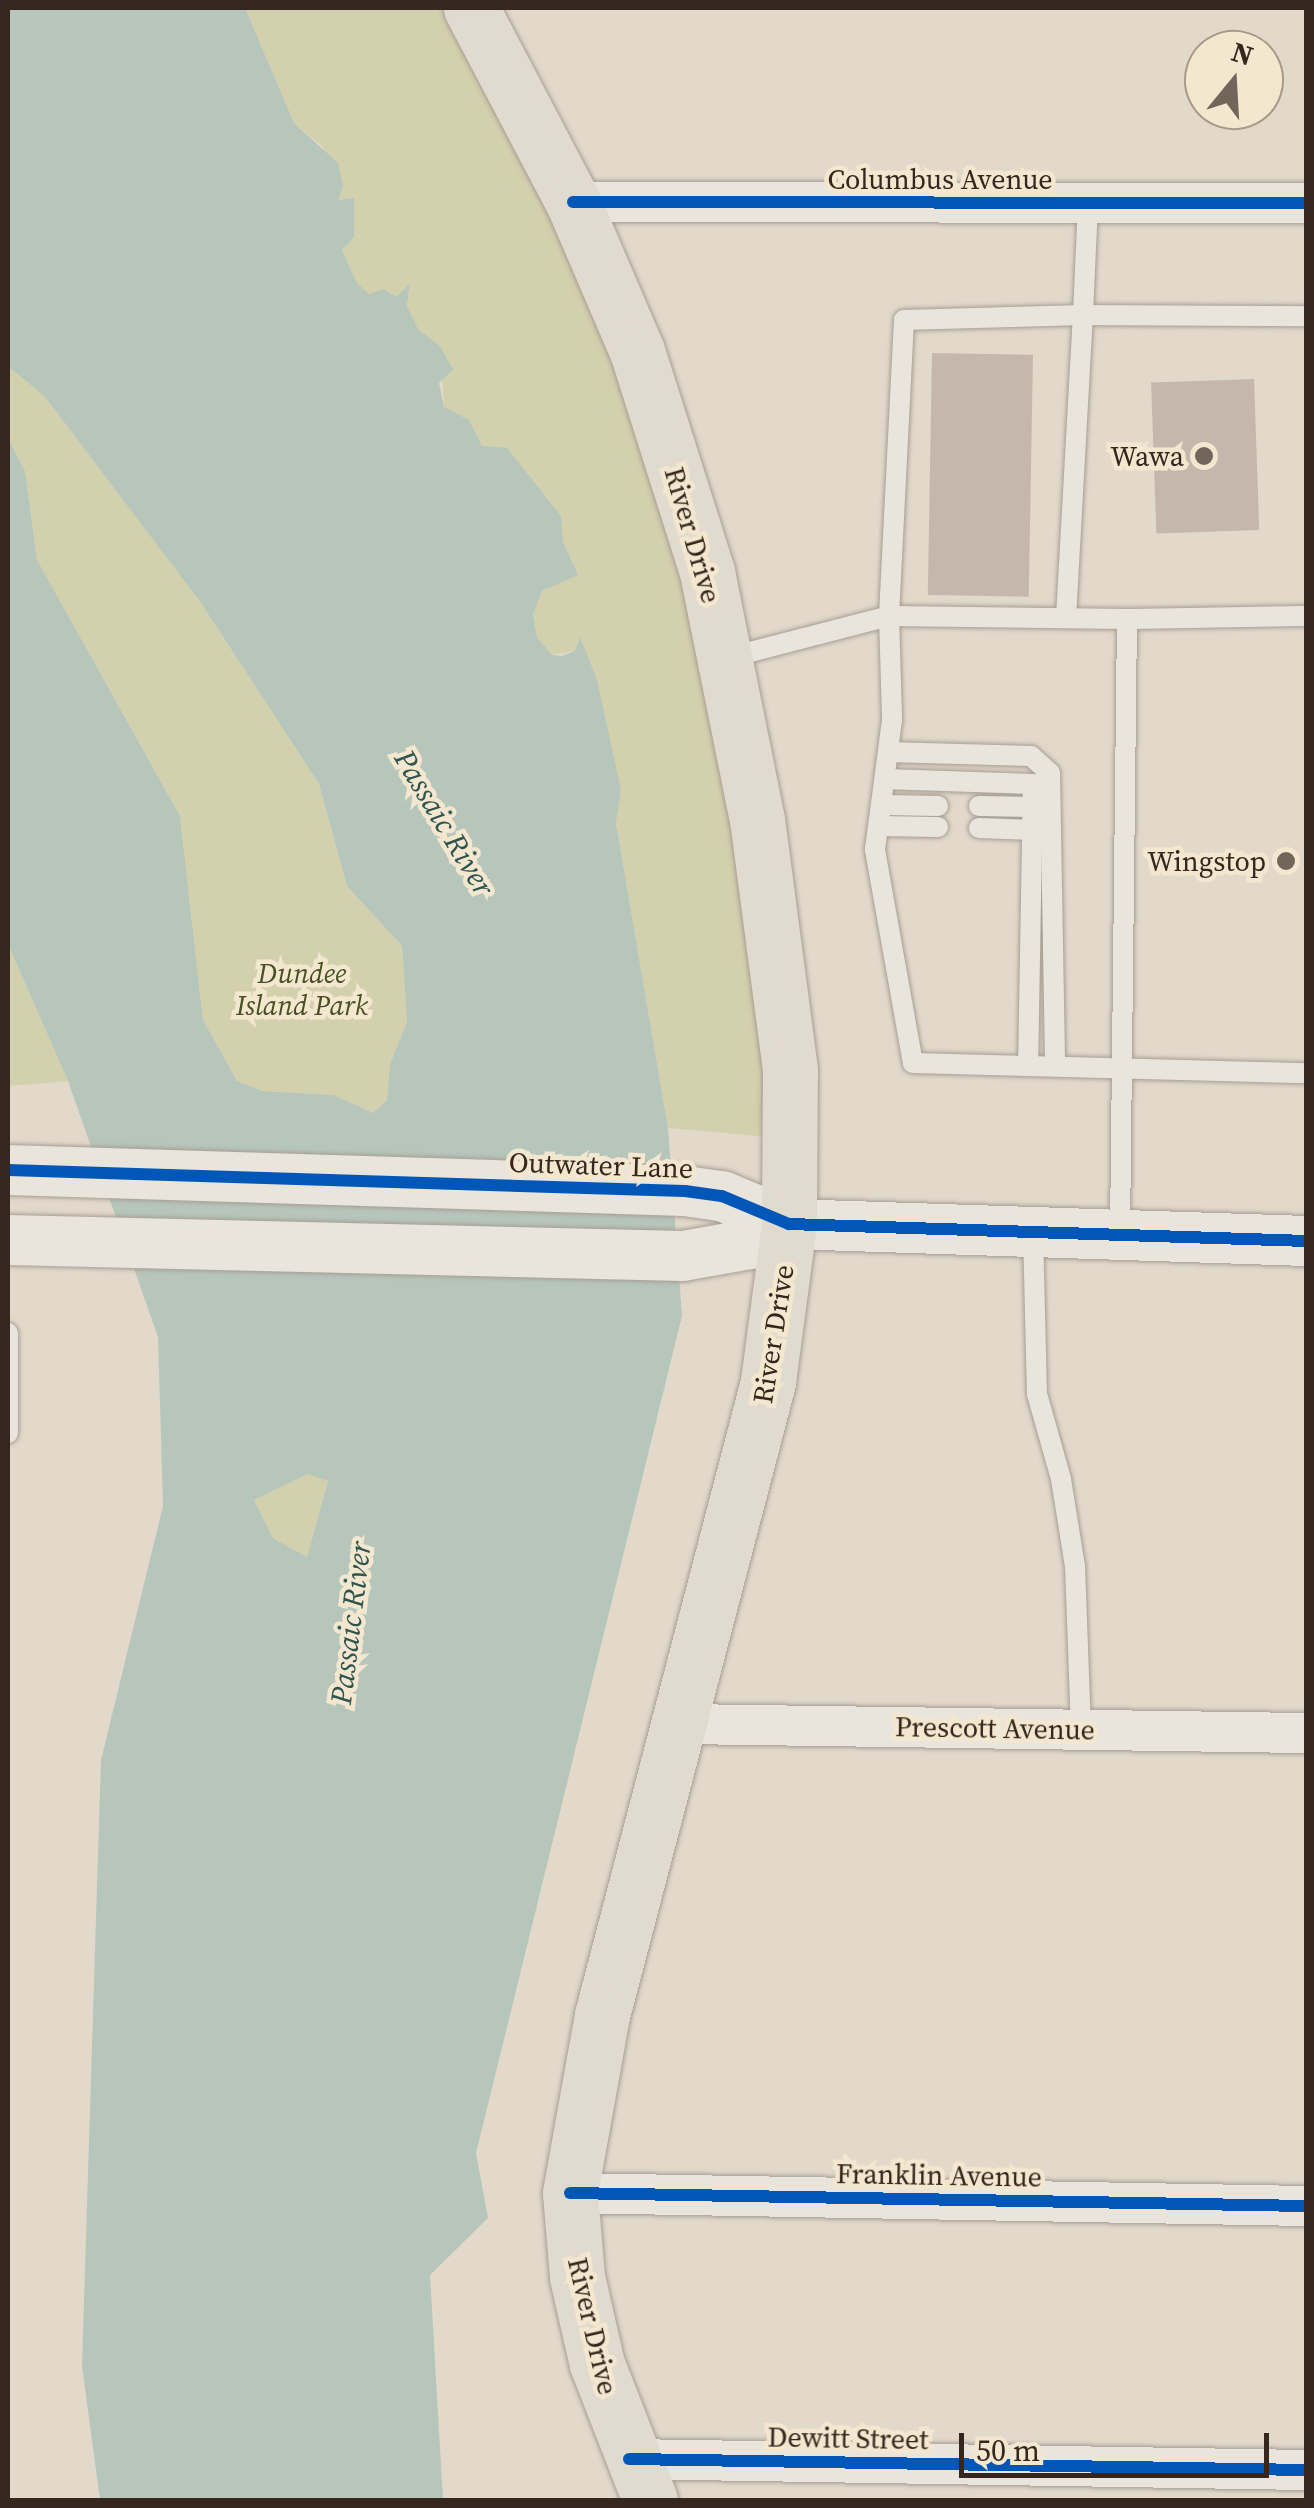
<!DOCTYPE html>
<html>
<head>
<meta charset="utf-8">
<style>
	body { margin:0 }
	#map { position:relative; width:1314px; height:2508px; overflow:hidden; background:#e2d9cb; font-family:"Source Serif 4",serif }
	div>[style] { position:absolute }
	.green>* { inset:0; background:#d3d0ad }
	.water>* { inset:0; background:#b6c6bb }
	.building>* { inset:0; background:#c6b7ac; transform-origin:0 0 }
	.roads { filter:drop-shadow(0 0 2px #a79e94) drop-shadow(0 0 2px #a79e94) }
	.service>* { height:20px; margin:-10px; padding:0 10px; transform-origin:10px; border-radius:10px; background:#eae5dc }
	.minor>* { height:40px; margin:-20px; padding:0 20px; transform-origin:20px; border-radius:20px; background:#eae5dc }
	.tertiary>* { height:50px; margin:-25px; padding:0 25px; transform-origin:25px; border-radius:25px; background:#eae5dc }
	.primary>* { height:55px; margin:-27.5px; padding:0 27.5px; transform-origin:27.5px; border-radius:27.5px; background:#e1dace }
	.cycleway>* { height:12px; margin:-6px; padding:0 6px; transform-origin:6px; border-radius:6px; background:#0057b8 }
	.dots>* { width:28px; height:28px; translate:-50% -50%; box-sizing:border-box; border:5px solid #f4e7d0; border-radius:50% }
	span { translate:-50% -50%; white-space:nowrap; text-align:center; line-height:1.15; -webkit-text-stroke:9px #f4e7d0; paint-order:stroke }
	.street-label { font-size:28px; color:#35271d }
	.poi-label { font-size:28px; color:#35271d }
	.right { translate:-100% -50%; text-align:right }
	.park-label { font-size:28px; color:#485024; font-style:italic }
	.water-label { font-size:30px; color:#2d544f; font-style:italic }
	.frame { position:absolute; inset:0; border:10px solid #35271d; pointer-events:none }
	.north { position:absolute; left:1184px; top:30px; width:100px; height:100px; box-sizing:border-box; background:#f4e7d0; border:2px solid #a89a88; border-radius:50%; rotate:18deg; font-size:28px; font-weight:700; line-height:40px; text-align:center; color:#35271d }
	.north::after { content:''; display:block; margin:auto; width:35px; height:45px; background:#72655a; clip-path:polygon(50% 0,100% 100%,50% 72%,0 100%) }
	.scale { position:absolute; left:959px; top:2433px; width:310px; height:45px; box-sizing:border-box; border:5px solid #35271d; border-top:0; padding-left:12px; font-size:30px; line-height:35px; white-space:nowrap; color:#35271d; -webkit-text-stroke:8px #f4e7d0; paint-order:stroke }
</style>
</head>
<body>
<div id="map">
	<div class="green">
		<div style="clip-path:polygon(245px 8px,466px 8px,573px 202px,727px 658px,791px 1139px,668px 1128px,616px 823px,621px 790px,579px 639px,575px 651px,552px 655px,537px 637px,533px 615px,542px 591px,564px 577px,561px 516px,482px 446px,469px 420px,444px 407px,440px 346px,418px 329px,407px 306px,410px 285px,396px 298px,369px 294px,357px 283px,342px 250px,354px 198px,338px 200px,323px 147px,294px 123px)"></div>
		<div style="clip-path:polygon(8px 366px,45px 397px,201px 603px,319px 784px,347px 886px,402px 946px,407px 1022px,390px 1064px,387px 1100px,373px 1113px,334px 1095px,262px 1091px,237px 1081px,203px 1020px,180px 816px,37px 560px,25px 471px,8px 438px)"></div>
		<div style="clip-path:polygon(8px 944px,68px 1081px,8px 1086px)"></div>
		<div style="clip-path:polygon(308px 1474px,328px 1480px,307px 1557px,273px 1538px,254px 1500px)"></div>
	</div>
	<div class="water">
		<div style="clip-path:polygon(evenodd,8px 8px,245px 8px,294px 123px,338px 163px,343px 186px,338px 200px,354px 198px,354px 237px,342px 250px,357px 283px,369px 294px,384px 289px,396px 297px,410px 284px,407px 306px,418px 329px,440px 346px,453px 370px,439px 383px,444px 407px,469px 420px,482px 446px,507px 448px,561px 516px,563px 542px,578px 575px,542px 591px,533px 615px,537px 637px,552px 655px,562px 656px,575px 651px,580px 637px,597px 680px,621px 790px,616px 823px,668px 1128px,682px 1316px,476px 2153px,488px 2218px,430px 2275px,443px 2500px,100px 2500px,82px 2366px,101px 1760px,163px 1506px,158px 1337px,68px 1081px,8px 944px,8px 438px,25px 471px,37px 560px,180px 816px,203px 1020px,237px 1081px,262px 1091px,334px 1095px,373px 1113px,387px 1100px,390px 1064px,407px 1022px,402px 946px,347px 886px,319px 784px,201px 603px,45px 397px,8px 366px,8px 8px,308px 1474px,328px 1481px,307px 1557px,273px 1538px,254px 1500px,308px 1474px)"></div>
	</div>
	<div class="building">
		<div style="left:932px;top:353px;width:101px;height:242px;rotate:1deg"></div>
		<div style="left:1254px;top:379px;width:151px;height:103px;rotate:88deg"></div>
	</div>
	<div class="roads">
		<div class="service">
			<div style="left:1088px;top:204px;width:111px;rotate:92.6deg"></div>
			<div style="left:1083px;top:315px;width:223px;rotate:0.3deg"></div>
			<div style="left:1066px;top:618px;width:303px;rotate:-86.8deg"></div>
			<div style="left:1083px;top:315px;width:179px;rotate:178.4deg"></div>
			<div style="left:904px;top:320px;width:296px;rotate:92.9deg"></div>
			<div style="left:889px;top:616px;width:104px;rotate:88.3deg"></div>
			<div style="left:892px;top:720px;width:131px;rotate:97.5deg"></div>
			<div style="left:875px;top:850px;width:216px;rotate:79.9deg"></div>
			<div style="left:913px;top:1063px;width:393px;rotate:1.5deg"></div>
			<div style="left:727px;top:658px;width:167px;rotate:-14.5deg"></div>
			<div style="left:889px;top:616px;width:238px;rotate:0.7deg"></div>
			<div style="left:888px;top:752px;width:143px;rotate:1.6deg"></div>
			<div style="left:1031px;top:756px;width:25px;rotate:42deg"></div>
			<div style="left:1050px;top:773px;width:292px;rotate:89deg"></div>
			<div style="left:885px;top:779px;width:148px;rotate:1.9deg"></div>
			<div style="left:1033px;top:784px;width:280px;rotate:91deg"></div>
			<div style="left:882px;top:805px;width:56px;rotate:1deg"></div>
			<div style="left:979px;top:806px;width:54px;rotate:1.1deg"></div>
			<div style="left:879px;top:826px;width:59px;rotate:1deg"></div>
			<div style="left:979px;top:828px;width:54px;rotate:2.1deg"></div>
			<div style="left:1033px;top:1231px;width:163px;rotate:88.6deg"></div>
			<div style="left:1037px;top:1394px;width:88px;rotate:74.2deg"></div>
			<div style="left:1061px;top:1479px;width:88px;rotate:80.9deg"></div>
			<div style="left:1075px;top:1566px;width:164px;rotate:87.9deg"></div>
			<div style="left:1120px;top:1234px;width:615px;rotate:-89.35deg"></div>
			<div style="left:1127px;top:619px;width:179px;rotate:-1deg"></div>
			<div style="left:8px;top:1433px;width:100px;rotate:-90deg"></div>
		</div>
		<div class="minor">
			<div style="left:573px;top:202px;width:733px;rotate:0.08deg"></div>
			<div style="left:683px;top:1724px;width:623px;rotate:0.83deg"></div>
			<div style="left:570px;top:2193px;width:736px;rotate:1.01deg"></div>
			<div style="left:629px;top:2459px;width:677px;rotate:0.93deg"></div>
		</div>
		<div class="tertiary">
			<div style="left:8px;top:1170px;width:677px;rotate:1.78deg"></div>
			<div style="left:685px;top:1191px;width:37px;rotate:8deg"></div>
			<div style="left:722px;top:1196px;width:73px;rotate:22.7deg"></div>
			<div style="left:789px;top:1224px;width:517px;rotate:1.88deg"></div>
			<div style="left:8px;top:1240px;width:675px;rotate:1.36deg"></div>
			<div style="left:683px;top:1256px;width:75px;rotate:-10deg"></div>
			<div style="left:757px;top:1243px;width:37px;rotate:-31deg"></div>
		</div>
		<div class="primary">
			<div style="left:471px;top:8px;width:219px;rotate:62.3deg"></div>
			<div style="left:573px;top:202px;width:162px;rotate:66.8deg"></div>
			<div style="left:637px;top:351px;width:232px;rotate:72.4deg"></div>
			<div style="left:707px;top:572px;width:252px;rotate:78.6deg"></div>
			<div style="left:757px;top:819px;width:253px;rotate:82.5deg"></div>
			<div style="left:790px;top:1070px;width:154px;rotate:90.4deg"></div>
			<div style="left:789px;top:1224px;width:159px;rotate:97.6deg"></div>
			<div style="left:768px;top:1382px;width:654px;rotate:104.69deg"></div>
			<div style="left:602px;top:2015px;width:181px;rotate:100.2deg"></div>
			<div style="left:570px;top:2193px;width:84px;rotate:85.2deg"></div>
			<div style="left:577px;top:2277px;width:89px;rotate:77.1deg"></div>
			<div style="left:597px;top:2364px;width:146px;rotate:68.7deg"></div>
		</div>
	</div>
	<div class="cycleway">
		<div style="left:573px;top:202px;width:733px;rotate:0.08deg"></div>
		<div style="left:8px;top:1170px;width:677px;rotate:1.78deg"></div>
		<div style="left:685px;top:1191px;width:37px;rotate:8deg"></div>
		<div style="left:722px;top:1196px;width:73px;rotate:22.7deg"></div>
		<div style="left:789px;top:1224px;width:517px;rotate:1.88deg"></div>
		<div style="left:570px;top:2193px;width:736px;rotate:1.01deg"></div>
		<div style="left:629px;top:2459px;width:677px;rotate:0.93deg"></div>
	</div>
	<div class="dots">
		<div style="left:1204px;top:456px;background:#72655a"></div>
		<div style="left:1286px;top:861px;background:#72655a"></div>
	</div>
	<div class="street-label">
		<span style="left:940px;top:179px">Columbus Avenue</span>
		<span style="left:693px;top:535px;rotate:74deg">River Drive</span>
		<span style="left:601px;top:1165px;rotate:2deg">Outwater Lane</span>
		<span style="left:773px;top:1334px;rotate:-81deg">River Drive</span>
		<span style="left:995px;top:1728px;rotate:1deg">Prescott Avenue</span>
		<span style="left:939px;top:2175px;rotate:1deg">Franklin Avenue</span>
		<span style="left:593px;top:2326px;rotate:77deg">River Drive</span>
		<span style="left:848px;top:2438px;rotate:1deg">Dewitt Street</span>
	</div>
	<div class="poi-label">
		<span class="right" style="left:1184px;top:456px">Wawa</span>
		<span class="right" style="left:1266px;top:861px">Wingstop</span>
	</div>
	<div class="park-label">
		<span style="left:302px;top:989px">Dundee<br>Island Park</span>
	</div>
	<div class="water-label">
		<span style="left:444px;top:823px;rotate:59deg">Passaic River</span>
		<span style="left:351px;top:1623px;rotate:-83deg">Passaic River</span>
	</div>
	<div class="frame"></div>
	<div class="north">N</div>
	<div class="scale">50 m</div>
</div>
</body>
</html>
